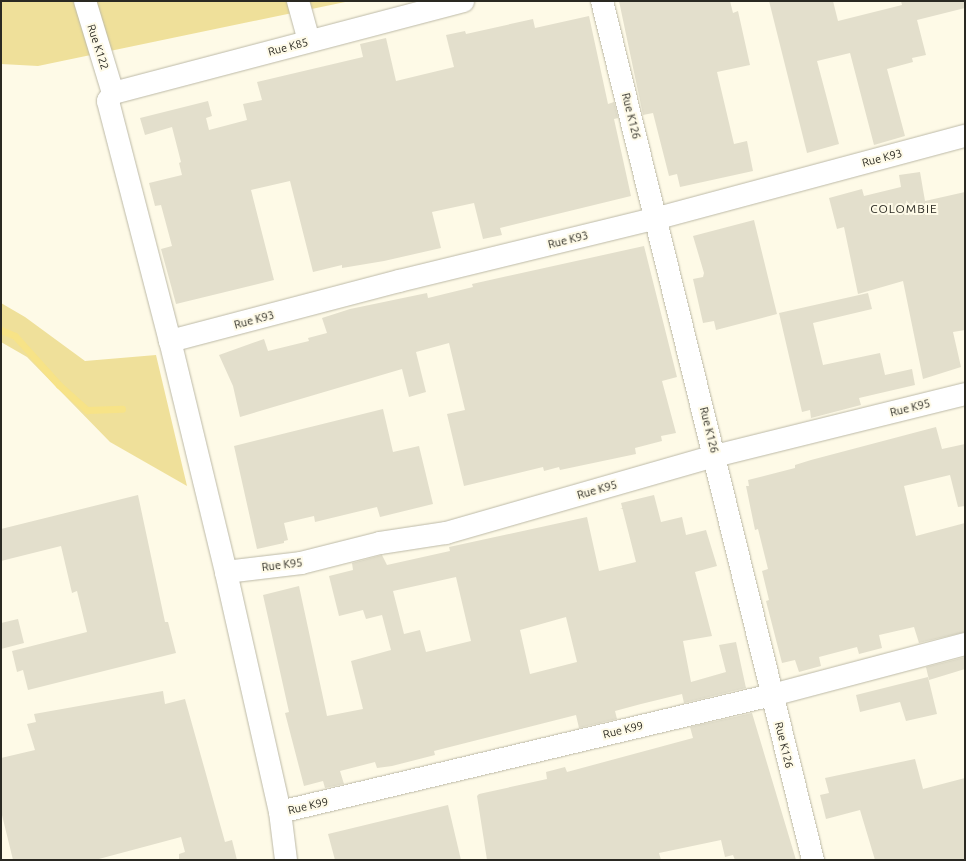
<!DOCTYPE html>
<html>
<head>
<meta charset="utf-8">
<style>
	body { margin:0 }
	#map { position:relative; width:966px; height:861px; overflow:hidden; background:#fefae7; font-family:Ubuntu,sans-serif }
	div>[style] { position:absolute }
	.green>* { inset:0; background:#efe09a }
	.stream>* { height:7px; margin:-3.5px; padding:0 3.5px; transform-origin:3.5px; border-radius:3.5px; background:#f7e387 }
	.building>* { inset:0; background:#e3dfcc }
	.roads { filter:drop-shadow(0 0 1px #bcb9a7) drop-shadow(0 0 1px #bcb9a7) }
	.minor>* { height:22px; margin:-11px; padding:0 11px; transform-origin:11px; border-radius:11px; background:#fff }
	span { translate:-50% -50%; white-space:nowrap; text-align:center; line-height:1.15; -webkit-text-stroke:4px #fefae7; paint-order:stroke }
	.street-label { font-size:11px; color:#2a2922 }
	.neighbourhood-label { font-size:12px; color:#2a2922; letter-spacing:1px }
	.frame { position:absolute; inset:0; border:2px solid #2a2922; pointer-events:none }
</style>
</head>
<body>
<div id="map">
	<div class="green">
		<div style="clip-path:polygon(1px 1px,350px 1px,38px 66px,1px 64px)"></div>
		<div style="clip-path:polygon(1px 303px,25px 317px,85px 361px,156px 355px,187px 486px,110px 442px,27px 357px,1px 342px)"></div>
	</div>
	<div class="stream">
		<div style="left:1px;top:330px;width:15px;rotate:23deg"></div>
		<div style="left:15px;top:336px;width:66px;rotate:48.1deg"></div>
		<div style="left:59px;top:385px;width:38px;rotate:42deg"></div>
		<div style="left:87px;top:410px;width:35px;rotate:-2deg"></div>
	</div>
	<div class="building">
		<div style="clip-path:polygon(619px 1px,730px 1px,733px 13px,738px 11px,750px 65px,717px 72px,734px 144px,747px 141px,753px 171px,680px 187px,677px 174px,669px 176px,653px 113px,643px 115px)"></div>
		<div style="clip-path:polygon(769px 1px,833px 1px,838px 21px,902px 5px,901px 1px,965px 1px,965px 8px,917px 20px,926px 55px,912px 58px,913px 62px,887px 69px,905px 136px,874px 145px,850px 53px,817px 61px,839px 144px,807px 153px)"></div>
		<div style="clip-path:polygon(589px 16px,608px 104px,614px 102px,618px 118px,614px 119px,631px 196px,500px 228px,502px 235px,483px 239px,474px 203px,432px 212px,441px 248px,384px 261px,342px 268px,342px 265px,313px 272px,290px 181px,251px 190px,274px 280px,176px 304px,161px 249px,172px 246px,161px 205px,155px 206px,149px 183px,182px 175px,179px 163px,181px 162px,172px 127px,145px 135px,140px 118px,208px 101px,212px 116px,206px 118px,209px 130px,247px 120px,243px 104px,262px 100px,257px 82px,363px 57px,360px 44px,386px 38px,396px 81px,454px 67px,446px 35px,465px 31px,466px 34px,533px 19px,535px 28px)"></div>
		<div style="clip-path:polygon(920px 172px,925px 201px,965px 192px,965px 330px,953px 332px,961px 367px,923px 379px,903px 281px,858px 294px,844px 227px,837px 229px,829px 198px,862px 189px,864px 196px,901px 187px,899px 175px)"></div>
		<div style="clip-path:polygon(754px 220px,777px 314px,716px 330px,714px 321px,703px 323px,693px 279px,703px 277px,704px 273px,693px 236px)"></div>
		<div style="clip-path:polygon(644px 246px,677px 377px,662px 381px,676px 433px,661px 436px,662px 441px,635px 448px,636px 454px,560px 470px,559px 467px,544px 471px,543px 467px,464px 486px,447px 414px,465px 410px,449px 343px,416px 352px,426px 392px,409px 397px,402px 369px,240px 417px,233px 386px,219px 355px,264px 339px,268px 351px,309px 341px,308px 338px,327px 333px,322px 318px,350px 309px,427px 293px,428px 298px,473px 287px,472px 284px)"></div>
		<div style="clip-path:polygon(868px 293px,872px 309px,813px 323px,823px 365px,880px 353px,885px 375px,912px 369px,915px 385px,859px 398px,861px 405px,811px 418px,810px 410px,802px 412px,779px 313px)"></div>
		<div style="clip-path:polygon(383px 409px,393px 452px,419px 446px,433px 504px,380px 517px,377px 507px,315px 522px,314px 516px,284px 523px,288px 540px,284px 541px,284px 543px,257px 549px,234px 446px)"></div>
		<div style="clip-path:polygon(936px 427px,942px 449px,965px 444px,965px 506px,958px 507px,950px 475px,904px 486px,916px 536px,965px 523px,965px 632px,919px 643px,914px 627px,879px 635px,882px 648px,859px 654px,857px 647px,819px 657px,821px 666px,799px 672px,795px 660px,782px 663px,766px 601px,769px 600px,762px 571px,768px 569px,758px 529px,755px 530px,746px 486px,749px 486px,748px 480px,795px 468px,795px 465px,811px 460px)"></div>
		<div style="clip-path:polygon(138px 495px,165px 622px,168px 622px,176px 653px,28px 690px,23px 670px,17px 672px,12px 651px,87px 632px,77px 591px,72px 593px,61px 546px,1px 561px,1px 529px)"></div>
		<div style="clip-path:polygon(evenodd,654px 495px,661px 522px,682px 517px,686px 535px,706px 530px,717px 566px,695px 572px,712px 636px,683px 641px,691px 682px,726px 672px,719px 645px,736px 642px,746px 688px,684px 703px,682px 694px,641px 704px,615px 711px,617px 719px,579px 728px,576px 715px,434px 751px,435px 755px,392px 766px,377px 768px,375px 762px,340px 771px,344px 784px,325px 788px,323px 781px,304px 786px,285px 713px,289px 712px,263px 595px,299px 586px,327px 716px,363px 709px,351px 661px,391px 650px,382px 615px,366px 619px,363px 610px,339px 616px,329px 576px,353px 570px,352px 563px,382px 555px,387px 565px,450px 551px,449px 547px,587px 517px,599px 571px,636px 562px,621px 503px,654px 495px,456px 577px,471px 641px,426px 652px,420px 630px,404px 634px,393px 591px,456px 577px,654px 495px,566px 617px,577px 662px,530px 674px,520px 630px,566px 617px)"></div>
		<div style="clip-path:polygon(18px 619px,24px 643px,1px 649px,1px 623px)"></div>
		<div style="clip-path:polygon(965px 657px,965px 669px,929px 680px,926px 667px)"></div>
		<div style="clip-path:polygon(928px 677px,937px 714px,906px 721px,900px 702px,860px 712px,856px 695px)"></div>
		<div style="clip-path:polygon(163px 691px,165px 704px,185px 699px,225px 842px,232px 840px,237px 860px,179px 860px,179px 854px,185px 852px,181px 837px,95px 860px,13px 860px,1px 811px,1px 758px,35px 750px,27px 724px,36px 722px,34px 714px)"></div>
		<div style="clip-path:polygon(752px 713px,796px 860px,735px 860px,733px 855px,725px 857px,721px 840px,659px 853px,661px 860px,487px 860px,477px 796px,479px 794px,547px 779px,546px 772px,565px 767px,567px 772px,693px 738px,690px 727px)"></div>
		<div style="clip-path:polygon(915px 759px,923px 789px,965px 778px,965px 860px,875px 860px,860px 810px,826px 819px,820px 795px,829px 793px,825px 778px)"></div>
		<div style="clip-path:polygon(448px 805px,461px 860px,335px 860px,328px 834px)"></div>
	</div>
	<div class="roads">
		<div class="minor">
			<div style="left:85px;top:1px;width:96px;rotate:73.1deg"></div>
			<div style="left:298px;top:1px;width:41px;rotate:74.6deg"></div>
			<div style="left:602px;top:1px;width:885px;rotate:76.2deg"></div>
			<div style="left:170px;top:341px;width:237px;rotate:-14.7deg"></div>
			<div style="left:399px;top:281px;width:267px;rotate:-13.7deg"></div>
			<div style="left:658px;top:218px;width:318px;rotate:-15deg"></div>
			<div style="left:226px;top:572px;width:76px;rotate:-6.8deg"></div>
			<div style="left:301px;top:563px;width:81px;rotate:-14.2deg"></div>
			<div style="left:380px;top:543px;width:67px;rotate:-8.6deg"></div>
			<div style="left:446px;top:533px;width:280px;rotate:-16deg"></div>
			<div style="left:715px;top:456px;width:258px;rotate:-13.9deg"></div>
			<div style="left:280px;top:812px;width:506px;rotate:-13.38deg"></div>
			<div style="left:772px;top:695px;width:200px;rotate:-14.8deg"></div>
			<div style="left:286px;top:860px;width:48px;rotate:-97.1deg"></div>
			<div style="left:280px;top:812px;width:246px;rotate:-102.7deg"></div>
			<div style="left:226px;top:572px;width:238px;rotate:-103.6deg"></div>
			<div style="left:170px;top:341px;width:248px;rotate:-104.5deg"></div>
			<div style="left:108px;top:101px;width:9px;rotate:-58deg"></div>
			<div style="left:113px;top:93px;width:362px;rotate:-14.7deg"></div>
		</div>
	</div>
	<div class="street-label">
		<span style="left:98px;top:47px;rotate:72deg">Rue K122</span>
		<span style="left:288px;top:47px;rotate:-15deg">Rue K85</span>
		<span style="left:631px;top:116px;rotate:76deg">Rue K126</span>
		<span style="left:882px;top:158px;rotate:-15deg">Rue K93</span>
		<span style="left:568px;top:240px;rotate:-14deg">Rue K93</span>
		<span style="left:254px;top:320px;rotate:-15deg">Rue K93</span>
		<span style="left:910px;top:408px;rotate:-14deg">Rue K95</span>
		<span style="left:709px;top:430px;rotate:76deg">Rue K126</span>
		<span style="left:597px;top:490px;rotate:-16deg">Rue K95</span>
		<span style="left:282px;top:565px;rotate:-7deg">Rue K95</span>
		<span style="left:623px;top:730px;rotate:-14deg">Rue K99</span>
		<span style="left:784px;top:745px;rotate:76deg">Rue K126</span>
		<span style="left:308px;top:806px;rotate:-13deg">Rue K99</span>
	</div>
	<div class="neighbourhood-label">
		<span style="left:904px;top:209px">COLOMBIE</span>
	</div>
	<div class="frame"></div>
</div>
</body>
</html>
